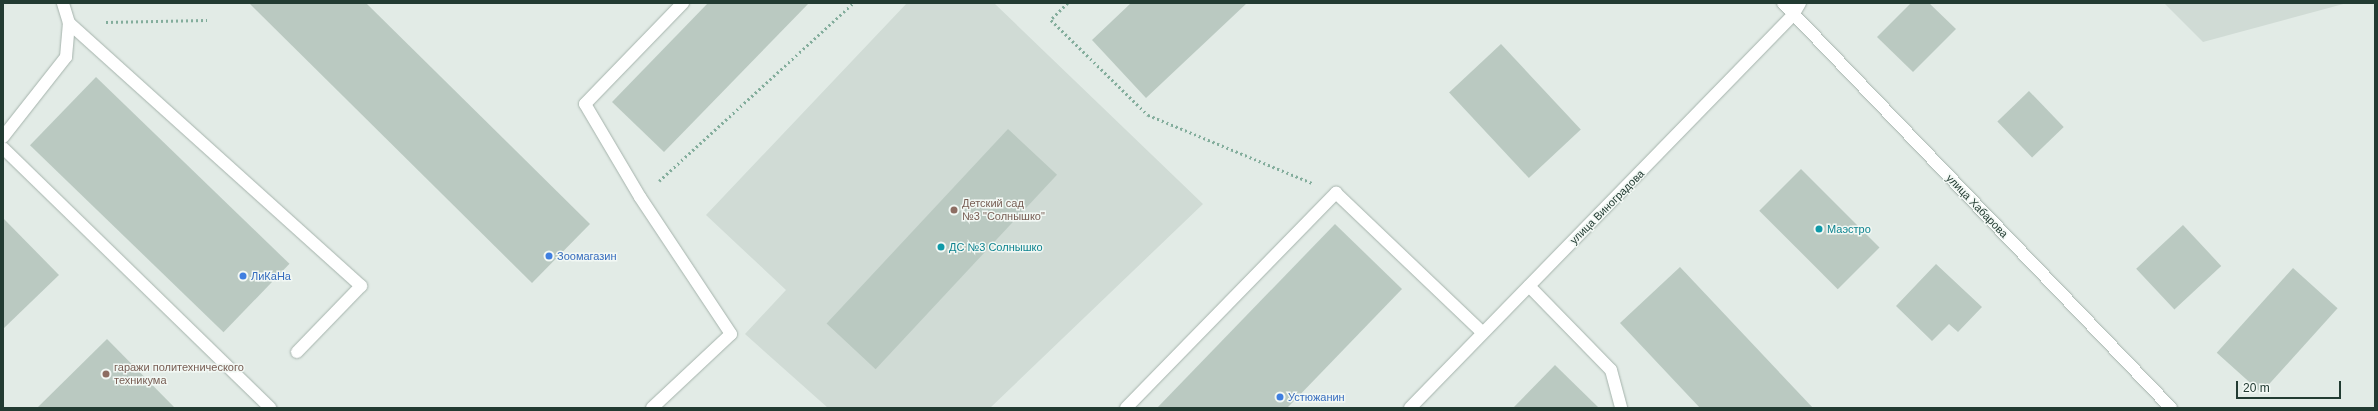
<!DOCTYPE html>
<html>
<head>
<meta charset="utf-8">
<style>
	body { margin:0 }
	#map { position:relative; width:2378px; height:411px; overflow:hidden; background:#e2ebe6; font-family:Helvetica,sans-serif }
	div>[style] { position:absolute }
	.built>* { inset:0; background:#d0dbd5 }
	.building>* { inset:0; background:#bac9c1; transform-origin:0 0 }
	.path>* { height:2.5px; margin-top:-1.25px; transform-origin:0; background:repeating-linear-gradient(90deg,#83ad9c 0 2px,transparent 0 5px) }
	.roads { filter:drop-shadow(0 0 1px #a5b3ac) drop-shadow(0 0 1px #a5b3ac) }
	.minor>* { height:12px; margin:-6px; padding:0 6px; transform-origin:6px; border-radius:6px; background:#fff }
	.dots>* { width:11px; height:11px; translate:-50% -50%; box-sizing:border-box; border:2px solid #f2f8f4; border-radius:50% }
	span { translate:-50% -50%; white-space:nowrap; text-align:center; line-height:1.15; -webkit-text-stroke:3px #f2f8f4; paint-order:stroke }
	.education-label { font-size:11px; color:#785e54 }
	.left { translate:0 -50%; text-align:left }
	.street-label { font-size:11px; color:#223b32 }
	.culture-label { font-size:11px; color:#0d838f }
	.shop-label { font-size:11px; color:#366cbe }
	.frame { position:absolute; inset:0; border:4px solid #223b32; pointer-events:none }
	.scale { position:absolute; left:2236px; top:381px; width:105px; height:18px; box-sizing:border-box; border:2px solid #223b32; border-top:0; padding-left:5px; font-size:12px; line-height:14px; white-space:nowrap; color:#223b32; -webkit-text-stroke:3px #f2f8f4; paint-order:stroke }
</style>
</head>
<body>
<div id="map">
	<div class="built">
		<div style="clip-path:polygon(907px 3px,994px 3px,1203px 204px,990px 408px,828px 408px,745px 334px,786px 290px,706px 215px)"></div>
		<div style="clip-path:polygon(2164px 3px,2347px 3px,2203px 42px)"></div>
	</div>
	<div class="building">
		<div style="clip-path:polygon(249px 3px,366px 3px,590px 224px,532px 283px)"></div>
		<div style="clip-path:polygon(708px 3px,809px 3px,664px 152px,612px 102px)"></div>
		<div style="clip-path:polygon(1131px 3px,1247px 3px,1146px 98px,1092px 40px)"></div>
		<div style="clip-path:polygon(1911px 3px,1929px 3px,1956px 29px,1913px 72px,1877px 37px)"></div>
		<div style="left:1501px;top:44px;width:117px;height:71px;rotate:47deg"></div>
		<div style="left:96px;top:77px;width:269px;height:95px;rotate:44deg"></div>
		<div style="left:2029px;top:91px;width:50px;height:44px;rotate:46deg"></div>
		<div style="left:1008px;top:129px;width:67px;height:266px;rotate:43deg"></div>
		<div style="left:1801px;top:169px;width:111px;height:59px;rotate:45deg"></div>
		<div style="clip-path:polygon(3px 218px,59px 275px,3px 329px)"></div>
		<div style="clip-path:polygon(1335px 224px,1402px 289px,1291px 404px,1287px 408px,1157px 408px)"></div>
		<div style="left:2183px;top:225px;width:56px;height:64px;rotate:47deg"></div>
		<div style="clip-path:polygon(1936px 264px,1982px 307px,1958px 332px,1949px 324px,1932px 341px,1896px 306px)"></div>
		<div style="clip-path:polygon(1680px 267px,1813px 408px,1700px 408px,1620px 323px)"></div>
		<div style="left:2293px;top:268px;width:60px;height:114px;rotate:42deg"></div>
		<div style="clip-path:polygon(107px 339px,175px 408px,37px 408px)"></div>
		<div style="clip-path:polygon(1555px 365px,1599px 408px,1513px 408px)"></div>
	</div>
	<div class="path">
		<div style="left:1068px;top:3px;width:24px;rotate:135deg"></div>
		<div style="left:1051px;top:20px;width:136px;rotate:44.4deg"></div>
		<div style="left:1148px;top:115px;width:178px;rotate:22.5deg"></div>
		<div style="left:106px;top:22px;width:101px;rotate:-1.1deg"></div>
		<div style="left:659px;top:181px;width:263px;rotate:-42.5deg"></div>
	</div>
	<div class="roads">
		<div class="minor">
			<div style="left:1783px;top:3px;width:561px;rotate:46.23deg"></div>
			<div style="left:69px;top:23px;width:393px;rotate:42deg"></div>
			<div style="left:361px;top:286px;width:92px;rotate:134.1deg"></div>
			<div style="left:3px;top:137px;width:102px;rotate:-51.8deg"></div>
			<div style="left:66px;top:57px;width:34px;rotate:-85deg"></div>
			<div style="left:69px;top:23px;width:21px;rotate:-107deg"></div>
			<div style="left:3px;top:148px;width:373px;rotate:44.2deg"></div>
			<div style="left:1529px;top:286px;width:117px;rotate:45.7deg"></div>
			<div style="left:1611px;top:370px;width:39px;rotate:75deg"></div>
			<div style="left:652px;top:408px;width:108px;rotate:-43.1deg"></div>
			<div style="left:731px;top:334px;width:164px;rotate:-123.6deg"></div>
			<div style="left:640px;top:197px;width:108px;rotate:-120.6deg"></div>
			<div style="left:585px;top:104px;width:141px;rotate:-45.9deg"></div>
			<div style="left:1126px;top:408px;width:301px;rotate:-45.7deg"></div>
			<div style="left:1336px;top:193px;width:202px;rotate:43.6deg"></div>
			<div style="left:1410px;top:408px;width:549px;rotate:-45.74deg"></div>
			<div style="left:1793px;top:15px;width:14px;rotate:-60deg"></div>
		</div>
	</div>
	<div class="dots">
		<div style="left:954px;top:210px;background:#8d6e63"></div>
		<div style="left:1819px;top:229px;background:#0f9aa8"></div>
		<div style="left:941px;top:247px;background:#0f9aa8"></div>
		<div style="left:549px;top:256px;background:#3f7fe0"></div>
		<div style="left:243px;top:276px;background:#3f7fe0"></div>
		<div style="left:106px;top:374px;background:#8d6e63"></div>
		<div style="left:1280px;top:397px;background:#3f7fe0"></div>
	</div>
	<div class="education-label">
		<span class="left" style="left:962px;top:210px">Детский сад<br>№3 "Солнышко"</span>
		<span class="left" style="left:114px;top:374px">гаражи политехнического<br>техникума</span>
	</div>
	<div class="street-label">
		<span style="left:1977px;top:206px;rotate:46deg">улица Хабарова</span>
		<span style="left:1607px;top:207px;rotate:-45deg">улица Виноградова</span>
	</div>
	<div class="culture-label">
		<span class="left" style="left:1827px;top:229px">Маэстро</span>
		<span class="left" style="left:949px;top:247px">ДС №3 Солнышко</span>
	</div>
	<div class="shop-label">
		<span class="left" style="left:557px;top:256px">Зоомагазин</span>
		<span class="left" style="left:251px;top:276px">ЛиКаНа</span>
		<span class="left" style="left:1288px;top:397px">Устюжанин</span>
	</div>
	<div class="frame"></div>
	<div class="scale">20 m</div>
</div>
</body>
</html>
